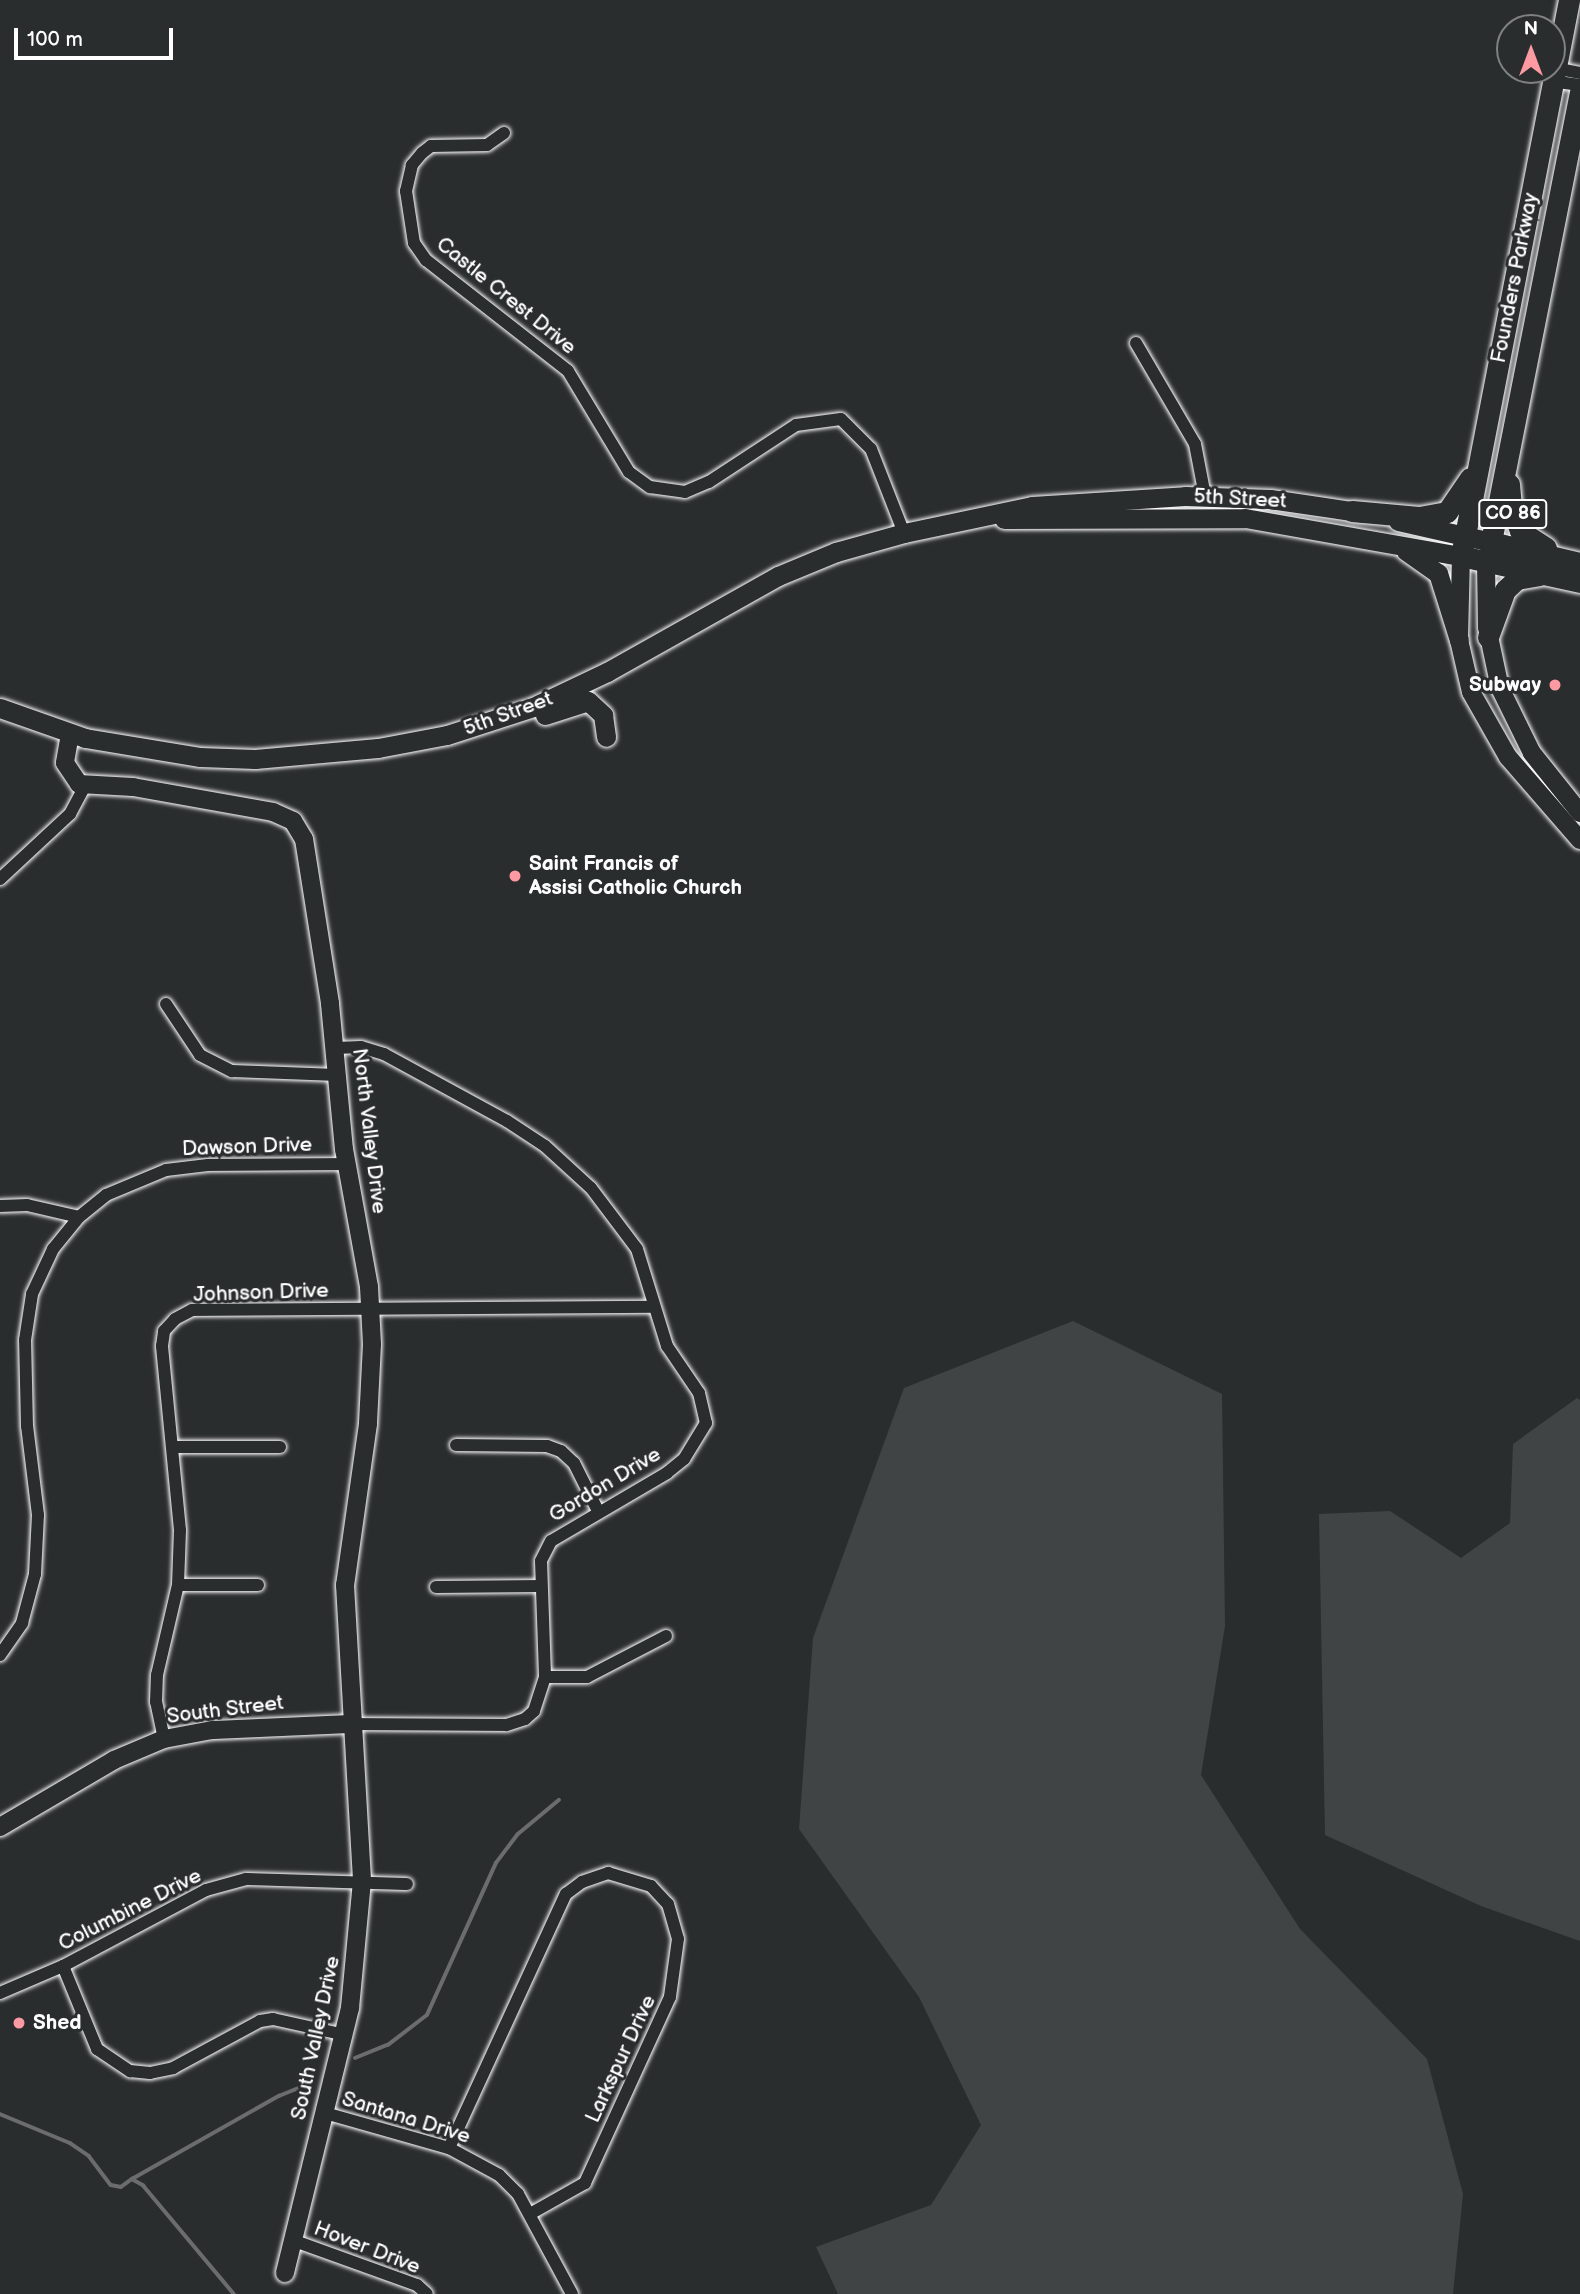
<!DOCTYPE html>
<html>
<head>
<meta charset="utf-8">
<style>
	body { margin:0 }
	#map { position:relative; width:1580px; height:2294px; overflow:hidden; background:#2a2d2e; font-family:"Balsamiq Sans",sans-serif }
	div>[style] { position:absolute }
	.green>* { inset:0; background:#414445 }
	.stream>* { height:3.5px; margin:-1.75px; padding:0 1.75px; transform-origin:1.75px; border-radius:1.75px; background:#6a6c6d }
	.roads { filter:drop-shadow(0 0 2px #fff) drop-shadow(0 0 2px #fff) }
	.street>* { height:12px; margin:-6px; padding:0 6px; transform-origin:6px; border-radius:6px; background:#2a2d2e }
	.secondary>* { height:18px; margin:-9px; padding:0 9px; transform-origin:9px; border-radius:9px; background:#2a2d2e }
	.primary>* { height:19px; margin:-9.5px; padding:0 9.5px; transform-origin:9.5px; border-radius:9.5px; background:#2a2d2e }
	.highway>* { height:21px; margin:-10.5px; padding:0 10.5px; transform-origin:10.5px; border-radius:10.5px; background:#2a2d2e }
	.dots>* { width:19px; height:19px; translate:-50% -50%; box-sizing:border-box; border:4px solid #2a2d2e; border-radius:50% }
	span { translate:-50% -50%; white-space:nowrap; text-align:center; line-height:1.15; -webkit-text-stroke:6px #2a2d2e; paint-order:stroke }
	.shield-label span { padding:2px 5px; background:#2a2d2e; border:2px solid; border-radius:5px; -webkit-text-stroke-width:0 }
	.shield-label { font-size:19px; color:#fff; font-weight:700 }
	.street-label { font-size:21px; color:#fff }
	.poi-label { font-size:21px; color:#fff; font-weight:700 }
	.right { translate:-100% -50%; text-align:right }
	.left { translate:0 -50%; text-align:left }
	.north { position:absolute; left:1496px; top:14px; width:70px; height:70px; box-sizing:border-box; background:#2a2d2e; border:2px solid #7f8182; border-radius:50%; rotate:0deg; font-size:19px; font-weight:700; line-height:28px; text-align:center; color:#fff }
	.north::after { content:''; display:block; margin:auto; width:24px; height:32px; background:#ff9aa2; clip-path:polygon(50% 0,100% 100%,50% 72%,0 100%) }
	.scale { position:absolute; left:14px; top:28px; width:159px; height:32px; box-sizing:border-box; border:4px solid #fff; border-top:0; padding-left:9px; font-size:21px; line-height:24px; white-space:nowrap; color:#fff; -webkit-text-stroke:5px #2a2d2e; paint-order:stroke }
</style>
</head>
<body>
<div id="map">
	<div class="green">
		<div style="clip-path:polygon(1073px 1321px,1222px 1394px,1225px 1626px,1201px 1775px,1300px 1929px,1427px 2059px,1463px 2194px,1453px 2294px,838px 2294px,816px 2247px,931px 2205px,981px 2125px,919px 1997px,799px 1829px,813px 1638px,904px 1388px)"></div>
		<div style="clip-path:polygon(1577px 1398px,1580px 1400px,1580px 1941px,1481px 1906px,1325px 1835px,1319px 1514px,1390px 1511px,1461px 1558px,1510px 1523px,1513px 1444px)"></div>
	</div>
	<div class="stream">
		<div style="left:355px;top:2058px;width:35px;rotate:-22deg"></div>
		<div style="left:388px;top:2045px;width:49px;rotate:-37.6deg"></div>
		<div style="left:427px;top:2015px;width:167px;rotate:-65.6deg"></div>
		<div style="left:496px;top:1863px;width:36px;rotate:-53deg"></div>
		<div style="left:518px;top:1834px;width:53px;rotate:-39.7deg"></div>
		<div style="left:0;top:2114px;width:76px;rotate:22.5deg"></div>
		<div style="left:70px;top:2143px;width:23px;rotate:34deg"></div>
		<div style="left:89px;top:2156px;width:36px;rotate:53deg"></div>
		<div style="left:111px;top:2185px;width:10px;rotate:11deg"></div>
		<div style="left:121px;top:2187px;width:14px;rotate:-36deg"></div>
		<div style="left:132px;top:2179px;width:13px;rotate:29deg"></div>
		<div style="left:143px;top:2185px;width:142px;rotate:50.1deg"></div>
		<div style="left:132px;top:2179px;width:169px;rotate:-29.5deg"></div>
		<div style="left:279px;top:2096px;width:35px;rotate:-22deg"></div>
	</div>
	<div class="roads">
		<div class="street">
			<div style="left:1554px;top:68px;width:26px;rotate:11deg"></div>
			<div style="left:1551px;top:81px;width:29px;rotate:8deg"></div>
			<div style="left:504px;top:133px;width:21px;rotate:145deg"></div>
			<div style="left:487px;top:145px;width:56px;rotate:179deg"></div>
			<div style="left:431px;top:146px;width:11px;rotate:142deg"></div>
			<div style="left:422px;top:153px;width:16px;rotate:130deg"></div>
			<div style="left:412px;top:165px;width:27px;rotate:103deg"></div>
			<div style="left:406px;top:191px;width:53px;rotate:81.3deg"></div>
			<div style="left:414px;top:243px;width:21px;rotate:55deg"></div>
			<div style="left:426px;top:260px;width:180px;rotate:38deg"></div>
			<div style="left:568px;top:371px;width:118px;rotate:58.9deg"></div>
			<div style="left:629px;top:472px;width:26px;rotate:36deg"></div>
			<div style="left:650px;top:487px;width:35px;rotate:8deg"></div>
			<div style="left:685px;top:492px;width:26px;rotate:-23deg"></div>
			<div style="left:709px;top:482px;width:104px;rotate:-33.2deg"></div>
			<div style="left:796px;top:425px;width:45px;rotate:-7.6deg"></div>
			<div style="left:841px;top:419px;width:42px;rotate:45deg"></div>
			<div style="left:871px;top:449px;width:90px;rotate:68.6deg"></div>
			<div style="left:1136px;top:343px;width:117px;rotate:59.7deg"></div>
			<div style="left:1195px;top:444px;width:53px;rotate:79.1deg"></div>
			<div style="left:0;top:879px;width:96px;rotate:-42.9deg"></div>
			<div style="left:70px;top:814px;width:32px;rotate:-62deg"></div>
			<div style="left:166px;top:1004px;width:61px;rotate:56.3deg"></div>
			<div style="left:200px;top:1055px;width:36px;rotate:27deg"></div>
			<div style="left:232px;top:1071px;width:105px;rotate:2.2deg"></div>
			<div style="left:335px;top:1048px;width:26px;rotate:-2deg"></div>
			<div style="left:361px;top:1047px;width:24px;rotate:17deg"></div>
			<div style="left:384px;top:1054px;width:140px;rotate:28.6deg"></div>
			<div style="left:507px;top:1121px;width:45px;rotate:33.3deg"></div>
			<div style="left:545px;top:1146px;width:62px;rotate:42.4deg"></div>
			<div style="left:591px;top:1188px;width:76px;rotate:53deg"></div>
			<div style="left:637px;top:1249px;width:102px;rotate:72.8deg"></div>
			<div style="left:667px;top:1346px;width:57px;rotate:55.8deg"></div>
			<div style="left:699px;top:1393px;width:31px;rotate:77deg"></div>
			<div style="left:706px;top:1423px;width:42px;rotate:121.4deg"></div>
			<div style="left:684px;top:1459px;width:22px;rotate:141deg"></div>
			<div style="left:667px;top:1473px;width:134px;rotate:149.6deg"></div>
			<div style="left:551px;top:1541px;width:22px;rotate:117deg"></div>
			<div style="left:541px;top:1561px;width:116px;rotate:88deg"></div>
			<div style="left:545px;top:1677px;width:36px;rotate:108deg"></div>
			<div style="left:534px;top:1711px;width:12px;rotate:138deg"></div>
			<div style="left:525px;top:1719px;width:20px;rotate:162deg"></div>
			<div style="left:506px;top:1725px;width:154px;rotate:-179.6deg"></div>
			<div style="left:0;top:1206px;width:27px;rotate:-2deg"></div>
			<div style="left:27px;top:1205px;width:53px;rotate:13deg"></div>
			<div style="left:456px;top:1445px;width:91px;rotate:0.6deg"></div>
			<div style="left:547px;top:1446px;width:15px;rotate:20deg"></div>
			<div style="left:561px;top:1451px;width:18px;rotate:43deg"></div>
			<div style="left:574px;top:1463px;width:54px;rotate:63.4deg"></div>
			<div style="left:175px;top:1447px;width:105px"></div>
			<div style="left:178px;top:1585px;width:80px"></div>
			<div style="left:436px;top:1587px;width:105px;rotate:-0.5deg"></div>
			<div style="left:0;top:1655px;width:39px;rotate:-55deg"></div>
			<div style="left:22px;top:1623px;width:51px;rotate:-75.1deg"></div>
			<div style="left:35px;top:1574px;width:59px;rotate:-87.1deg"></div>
			<div style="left:38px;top:1515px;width:90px;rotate:-97deg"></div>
			<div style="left:27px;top:1426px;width:86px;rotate:-91.3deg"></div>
			<div style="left:25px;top:1340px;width:47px;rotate:-81.3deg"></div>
			<div style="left:32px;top:1294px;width:50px;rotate:-65deg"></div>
			<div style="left:53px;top:1249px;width:41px;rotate:-50.9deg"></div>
			<div style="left:79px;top:1217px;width:35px;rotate:-39deg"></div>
			<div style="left:106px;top:1195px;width:65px;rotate:-22.6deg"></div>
			<div style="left:166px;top:1170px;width:42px;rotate:-6.8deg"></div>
			<div style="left:208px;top:1165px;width:138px;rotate:-0.4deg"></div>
			<div style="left:545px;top:1677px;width:42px"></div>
			<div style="left:587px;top:1677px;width:89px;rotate:-27.4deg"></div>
			<div style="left:164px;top:1739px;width:38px;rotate:-102deg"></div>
			<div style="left:156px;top:1702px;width:27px;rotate:-88deg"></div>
			<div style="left:157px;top:1675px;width:92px;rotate:-76.9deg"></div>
			<div style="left:178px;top:1585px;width:55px;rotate:-87.9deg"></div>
			<div style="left:180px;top:1530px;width:185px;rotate:-95.6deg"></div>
			<div style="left:162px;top:1346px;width:15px;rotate:-82deg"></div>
			<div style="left:164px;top:1331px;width:16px;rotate:-47deg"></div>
			<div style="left:175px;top:1319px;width:19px;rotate:-28deg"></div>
			<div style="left:192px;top:1310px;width:460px;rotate:-0.4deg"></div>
			<div style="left:63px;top:1966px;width:90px;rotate:67.7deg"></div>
			<div style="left:97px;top:2049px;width:40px;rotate:34deg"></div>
			<div style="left:130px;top:2071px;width:20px;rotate:6deg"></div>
			<div style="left:150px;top:2073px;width:24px;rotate:-12deg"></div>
			<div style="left:173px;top:2068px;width:99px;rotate:-28.4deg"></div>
			<div style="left:260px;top:2021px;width:13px;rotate:-9deg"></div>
			<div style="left:273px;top:2019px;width:74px;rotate:12.5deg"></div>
			<div style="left:0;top:1993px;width:69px;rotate:-23.2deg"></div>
			<div style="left:63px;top:1966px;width:162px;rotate:-28deg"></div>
			<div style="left:206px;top:1890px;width:41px;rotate:-15.4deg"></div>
			<div style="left:246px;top:1879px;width:161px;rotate:1.8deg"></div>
			<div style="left:325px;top:2113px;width:129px;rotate:15.8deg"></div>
			<div style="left:449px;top:2148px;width:57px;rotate:28.4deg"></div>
			<div style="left:499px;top:2175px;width:27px;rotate:45deg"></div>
			<div style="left:518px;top:2194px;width:114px;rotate:61.6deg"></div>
			<div style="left:449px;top:2148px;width:280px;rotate:-65.3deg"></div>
			<div style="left:566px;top:1894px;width:20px;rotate:-37deg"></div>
			<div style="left:582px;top:1882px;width:28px;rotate:-19deg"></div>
			<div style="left:608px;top:1873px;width:45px;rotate:16.8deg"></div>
			<div style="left:651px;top:1886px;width:25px;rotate:47deg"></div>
			<div style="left:668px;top:1904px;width:36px;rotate:74deg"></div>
			<div style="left:678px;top:1939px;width:59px;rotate:97.9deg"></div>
			<div style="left:670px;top:1997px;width:205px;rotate:114.6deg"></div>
			<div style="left:585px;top:2183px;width:63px;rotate:150.6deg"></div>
			<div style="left:292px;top:2240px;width:133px;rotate:19.8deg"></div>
			<div style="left:417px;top:2285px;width:13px;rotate:42deg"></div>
		</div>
		<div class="secondary">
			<div style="left:1461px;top:556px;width:84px;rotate:91.4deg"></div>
			<div style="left:1459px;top:640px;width:53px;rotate:77deg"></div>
			<div style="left:1471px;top:692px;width:75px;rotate:60.4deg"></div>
			<div style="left:1508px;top:757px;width:110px;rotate:49.1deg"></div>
			<div style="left:1486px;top:563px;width:64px;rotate:89.1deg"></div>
			<div style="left:1487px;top:627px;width:62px;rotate:78deg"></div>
			<div style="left:1500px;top:688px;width:72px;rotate:63.8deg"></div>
			<div style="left:1532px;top:753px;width:77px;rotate:51.3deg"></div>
			<div style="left:70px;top:734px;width:29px;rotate:100deg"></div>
			<div style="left:65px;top:763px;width:25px;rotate:56deg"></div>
			<div style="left:79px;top:784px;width:54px;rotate:3.2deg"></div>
			<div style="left:133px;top:787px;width:142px;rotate:10.1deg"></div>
			<div style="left:273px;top:812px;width:22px;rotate:24deg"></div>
			<div style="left:293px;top:821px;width:21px;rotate:59deg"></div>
			<div style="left:304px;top:839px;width:167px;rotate:81deg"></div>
			<div style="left:330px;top:1004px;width:146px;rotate:84.5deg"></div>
			<div style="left:344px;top:1149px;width:140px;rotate:79.7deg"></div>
			<div style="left:369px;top:1287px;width:57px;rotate:87deg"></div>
			<div style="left:372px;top:1344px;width:80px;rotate:92.9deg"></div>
			<div style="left:368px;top:1424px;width:163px;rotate:98.1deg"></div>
			<div style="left:345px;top:1585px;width:296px;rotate:86.7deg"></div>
			<div style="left:362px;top:1881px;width:128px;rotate:95.4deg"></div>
			<div style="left:350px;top:2008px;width:273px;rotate:103.8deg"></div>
			<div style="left:0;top:1827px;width:132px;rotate:-30.4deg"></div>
			<div style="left:114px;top:1760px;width:54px;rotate:-22.8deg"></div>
			<div style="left:164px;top:1739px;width:49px;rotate:-10.6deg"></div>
			<div style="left:212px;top:1730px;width:140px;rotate:-2.5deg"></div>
		</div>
		<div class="primary">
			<div style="left:1004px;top:519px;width:241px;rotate:-0.2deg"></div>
			<div style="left:1245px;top:518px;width:219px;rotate:10deg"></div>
			<div style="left:1398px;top:521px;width:95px;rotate:12.7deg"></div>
			<div style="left:1491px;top:542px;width:15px;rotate:101deg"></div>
			<div style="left:1406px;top:551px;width:39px;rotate:35deg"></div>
			<div style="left:1438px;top:573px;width:70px;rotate:72.6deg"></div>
			<div style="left:0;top:708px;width:90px;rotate:19.4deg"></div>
			<div style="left:85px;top:738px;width:117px;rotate:9.4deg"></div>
			<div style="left:200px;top:757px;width:55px;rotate:2.1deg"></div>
			<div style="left:255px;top:759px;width:123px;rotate:-5.1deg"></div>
			<div style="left:378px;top:748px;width:70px;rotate:-10.7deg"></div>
			<div style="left:447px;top:735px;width:90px;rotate:-18deg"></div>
			<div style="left:533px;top:707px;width:82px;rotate:-25.3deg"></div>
			<div style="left:607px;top:672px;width:196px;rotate:-29.3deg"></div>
			<div style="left:778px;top:576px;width:63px;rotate:-22.5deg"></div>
			<div style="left:836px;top:552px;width:71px;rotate:-15.6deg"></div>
			<div style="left:904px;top:533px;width:131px;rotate:-11.9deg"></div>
			<div style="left:1032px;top:506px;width:153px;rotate:-3.7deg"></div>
			<div style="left:1185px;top:496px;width:85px;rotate:2deg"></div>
			<div style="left:1270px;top:499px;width:96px;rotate:8.4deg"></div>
			<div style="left:545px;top:715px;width:45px;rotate:-18deg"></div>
			<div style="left:588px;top:701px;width:21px;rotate:43deg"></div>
			<div style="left:603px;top:715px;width:22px;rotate:82deg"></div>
		</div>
		<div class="highway">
			<div style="left:1569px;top:0;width:566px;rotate:100.99deg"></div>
			<div style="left:1461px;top:556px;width:122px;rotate:12.3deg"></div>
			<div style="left:1580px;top:92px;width:459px;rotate:101.2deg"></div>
			<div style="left:1491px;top:542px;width:91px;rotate:13.3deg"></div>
			<div style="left:1509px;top:484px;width:23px;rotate:85deg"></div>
			<div style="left:1511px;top:507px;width:26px;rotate:69deg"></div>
			<div style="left:1520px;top:531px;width:31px;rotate:33deg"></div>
			<div style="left:1352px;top:511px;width:67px;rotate:5.1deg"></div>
			<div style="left:1419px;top:517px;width:28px;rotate:-10deg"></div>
			<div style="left:1447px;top:512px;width:41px;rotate:-55.9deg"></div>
			<div style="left:1488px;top:637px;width:50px;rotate:-70.1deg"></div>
			<div style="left:1505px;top:590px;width:16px;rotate:-43deg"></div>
			<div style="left:1517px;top:579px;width:22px;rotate:-10deg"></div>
		</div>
	</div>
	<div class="dots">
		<div style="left:1555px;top:685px;background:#ff9aa2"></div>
		<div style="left:515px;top:876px;background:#ff9aa2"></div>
		<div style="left:19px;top:2023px;background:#ff9aa2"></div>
	</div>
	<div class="shield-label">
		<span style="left:1513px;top:514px">CO 86</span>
	</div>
	<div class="street-label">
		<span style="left:1515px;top:278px;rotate:-79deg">Founders Parkway</span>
		<span style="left:506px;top:296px;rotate:39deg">Castle Crest Drive</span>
		<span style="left:1240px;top:499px;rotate:3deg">5th Street</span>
		<span style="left:508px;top:714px;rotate:-20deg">5th Street</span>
		<span style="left:369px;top:1131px;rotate:83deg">North Valley Drive</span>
		<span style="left:247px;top:1147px;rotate:-2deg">Dawson Drive</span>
		<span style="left:261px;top:1293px;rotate:-2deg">Johnson Drive</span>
		<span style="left:605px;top:1485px;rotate:-31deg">Gordon Drive</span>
		<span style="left:225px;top:1710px;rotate:-7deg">South Street</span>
		<span style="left:130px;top:1910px;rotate:-27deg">Columbine Drive</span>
		<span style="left:316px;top:2038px;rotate:-78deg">South Valley Drive</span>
		<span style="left:621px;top:2059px;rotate:-65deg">Larkspur Drive</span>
		<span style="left:406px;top:2118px;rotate:17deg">Santana Drive</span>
		<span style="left:367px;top:2248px;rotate:21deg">Hover Drive</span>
	</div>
	<div class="poi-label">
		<span class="right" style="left:1541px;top:685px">Subway</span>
		<span class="left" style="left:529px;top:876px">Saint Francis of<br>Assisi Catholic Church</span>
		<span class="left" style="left:33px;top:2023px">Shed</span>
	</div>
	<div class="north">N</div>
	<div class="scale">100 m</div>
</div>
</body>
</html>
